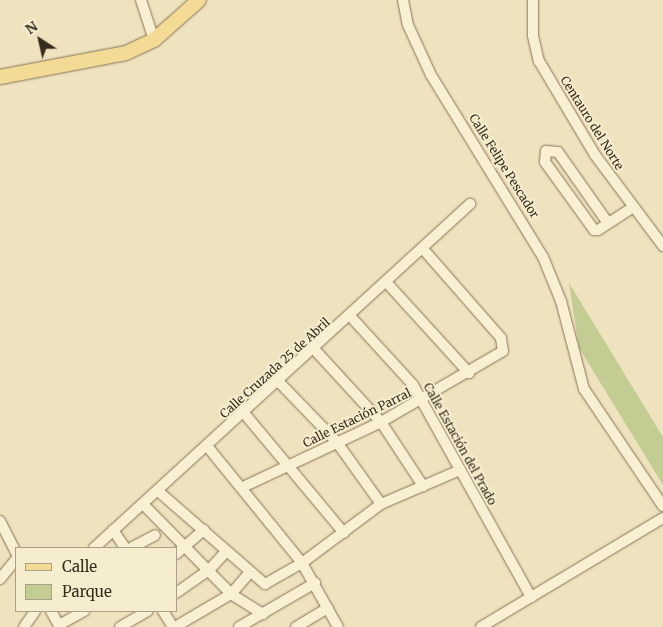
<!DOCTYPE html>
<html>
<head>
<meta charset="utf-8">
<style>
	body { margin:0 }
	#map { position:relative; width:663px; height:627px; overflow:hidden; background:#efe3bf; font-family:Merriweather,serif }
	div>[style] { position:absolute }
	.green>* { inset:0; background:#c3cd93 }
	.roads { filter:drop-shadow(0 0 1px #887457) drop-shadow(0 0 1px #887457) }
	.minor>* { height:10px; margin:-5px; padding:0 5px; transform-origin:5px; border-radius:5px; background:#f9f0d3 }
	.major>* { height:14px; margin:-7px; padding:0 7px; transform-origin:7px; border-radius:7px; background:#f3db96 }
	span { translate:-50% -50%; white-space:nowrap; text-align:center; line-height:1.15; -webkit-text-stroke:4px #f6edcf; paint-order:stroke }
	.street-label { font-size:12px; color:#372b1c }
	.legend { position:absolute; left:15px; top:547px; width:162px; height:65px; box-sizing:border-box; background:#f6edcf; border:1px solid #aa9f87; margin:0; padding:6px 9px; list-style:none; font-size:15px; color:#372b1c }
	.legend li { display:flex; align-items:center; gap:10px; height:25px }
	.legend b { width:25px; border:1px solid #aa9f87 }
	.north { position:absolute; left:15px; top:15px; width:50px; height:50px; -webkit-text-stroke:4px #f6edcf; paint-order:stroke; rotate:325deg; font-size:14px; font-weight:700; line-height:20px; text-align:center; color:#372b1c }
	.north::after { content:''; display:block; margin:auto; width:18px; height:22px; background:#372b1c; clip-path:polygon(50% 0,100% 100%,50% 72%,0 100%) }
</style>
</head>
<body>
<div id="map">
	<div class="green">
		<div style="clip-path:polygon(569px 283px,663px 437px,663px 485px,579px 348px)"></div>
	</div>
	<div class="roads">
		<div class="minor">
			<div style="left:141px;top:0;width:42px;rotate:72deg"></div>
			<div style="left:403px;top:0;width:25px;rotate:79deg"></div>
			<div style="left:408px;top:25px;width:55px;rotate:65.3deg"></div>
			<div style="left:431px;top:75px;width:214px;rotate:58.4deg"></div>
			<div style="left:543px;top:257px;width:48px;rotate:67.8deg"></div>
			<div style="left:561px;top:301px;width:91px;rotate:75.4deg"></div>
			<div style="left:584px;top:389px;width:141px;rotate:56deg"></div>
			<div style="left:533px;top:0;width:36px;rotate:90deg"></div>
			<div style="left:533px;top:36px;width:26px;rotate:77deg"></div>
			<div style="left:539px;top:61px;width:109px;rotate:59.2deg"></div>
			<div style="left:595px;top:155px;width:114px;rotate:53.2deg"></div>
			<div style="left:608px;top:223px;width:87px;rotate:-125.2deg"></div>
			<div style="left:558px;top:152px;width:12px;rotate:-175deg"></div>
			<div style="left:546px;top:151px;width:11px;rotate:95deg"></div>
			<div style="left:545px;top:162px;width:84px;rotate:54.2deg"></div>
			<div style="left:594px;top:230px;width:4px"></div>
			<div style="left:598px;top:230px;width:40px;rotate:-32.9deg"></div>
			<div style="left:387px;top:283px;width:122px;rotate:47.7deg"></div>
			<div style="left:351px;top:317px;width:92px;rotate:47.6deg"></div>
			<div style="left:413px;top:385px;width:243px;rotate:60.9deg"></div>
			<div style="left:314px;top:349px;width:99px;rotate:47.5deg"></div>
			<div style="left:381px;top:422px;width:77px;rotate:56.7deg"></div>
			<div style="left:278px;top:381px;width:83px;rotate:46deg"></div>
			<div style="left:336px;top:441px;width:77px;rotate:54.5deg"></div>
			<div style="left:244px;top:413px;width:156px;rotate:50.2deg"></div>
			<div style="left:207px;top:446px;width:151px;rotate:50.9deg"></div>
			<div style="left:302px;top:563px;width:73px;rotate:60.6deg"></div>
			<div style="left:243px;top:487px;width:153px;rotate:-25.2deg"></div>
			<div style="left:381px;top:422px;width:141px;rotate:-30.2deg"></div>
			<div style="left:503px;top:351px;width:13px;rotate:-99deg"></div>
			<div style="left:501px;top:338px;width:118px;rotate:-131.2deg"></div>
			<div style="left:158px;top:491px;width:142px;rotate:41deg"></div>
			<div style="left:265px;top:584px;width:43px;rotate:-29.6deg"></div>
			<div style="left:302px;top:563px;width:99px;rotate:-36.8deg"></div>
			<div style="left:381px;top:504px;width:86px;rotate:-23.3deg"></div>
			<div style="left:143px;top:504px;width:126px;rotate:45.6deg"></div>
			<div style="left:231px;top:594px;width:38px;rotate:32deg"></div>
			<div style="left:0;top:521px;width:35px;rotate:63deg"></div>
			<div style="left:113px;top:530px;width:22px;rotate:56deg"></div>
			<div style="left:94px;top:548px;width:510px;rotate:-42.46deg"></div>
			<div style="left:131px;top:548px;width:27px;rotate:-28deg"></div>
			<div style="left:176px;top:554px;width:37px;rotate:-41deg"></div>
			<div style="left:0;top:579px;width:26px;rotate:-51deg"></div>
			<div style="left:176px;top:593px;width:39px;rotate:-35deg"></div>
			<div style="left:208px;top:571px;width:26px;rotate:-47deg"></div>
			<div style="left:51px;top:611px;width:18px;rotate:61deg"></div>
			<div style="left:163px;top:611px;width:19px;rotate:58deg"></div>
			<div style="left:59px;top:625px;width:29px;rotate:-29deg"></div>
			<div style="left:24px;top:627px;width:19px;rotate:-55deg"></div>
			<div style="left:120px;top:627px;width:32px;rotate:-30deg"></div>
			<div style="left:175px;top:627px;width:65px;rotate:-30.5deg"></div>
			<div style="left:231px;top:594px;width:28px;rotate:-49deg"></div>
			<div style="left:239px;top:627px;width:88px;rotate:-30.1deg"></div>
			<div style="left:296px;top:627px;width:37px;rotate:-31deg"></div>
			<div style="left:481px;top:627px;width:212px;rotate:-30.9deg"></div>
		</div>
		<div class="major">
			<div style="left:0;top:77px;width:128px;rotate:-10.8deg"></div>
			<div style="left:126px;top:53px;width:31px;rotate:-25deg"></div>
			<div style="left:154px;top:40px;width:60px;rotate:-41.6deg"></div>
		</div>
	</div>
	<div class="street-label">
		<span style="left:592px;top:123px;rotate:58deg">Centauro del Norte</span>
		<span style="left:504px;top:166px;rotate:58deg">Calle Felipe Pescador</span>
		<span style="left:275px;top:368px;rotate:-42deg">Calle Cruzada 25 de Abril</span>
		<span style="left:357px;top:418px;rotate:-26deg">Calle Estación Parral</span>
		<span style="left:460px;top:444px;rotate:61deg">Calle Estación del Prado</span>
	</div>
	<ul class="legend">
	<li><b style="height:6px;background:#f3db96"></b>Calle</li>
	<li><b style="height:14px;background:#c3cd93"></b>Parque</li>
	</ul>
	<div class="north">N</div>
</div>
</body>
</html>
